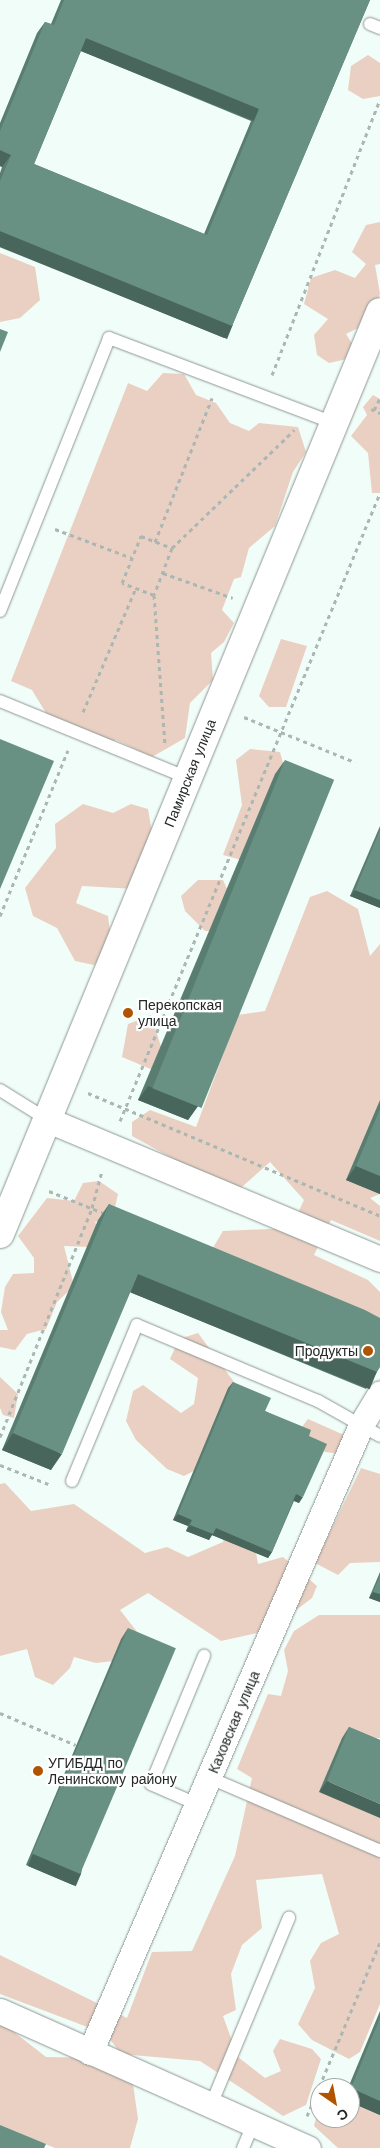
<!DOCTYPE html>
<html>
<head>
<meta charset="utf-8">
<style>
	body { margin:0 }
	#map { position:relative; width:380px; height:2148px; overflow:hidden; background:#f1fdf8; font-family:"Work Sans",sans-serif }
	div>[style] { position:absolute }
	.green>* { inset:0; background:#ead0c2 }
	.path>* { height:3px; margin-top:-1.5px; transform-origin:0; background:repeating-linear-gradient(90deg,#acb6b2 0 4px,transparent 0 8px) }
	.roads { filter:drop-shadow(0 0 1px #8d9794) drop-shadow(0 0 1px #8d9794) }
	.service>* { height:12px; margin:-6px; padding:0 6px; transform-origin:6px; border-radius:6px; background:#fff }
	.minor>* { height:25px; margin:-12.5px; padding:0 12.5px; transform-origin:12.5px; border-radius:12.5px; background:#fff }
	.tertiary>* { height:28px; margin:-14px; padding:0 14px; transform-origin:14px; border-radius:14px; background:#fff }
	.wall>* { inset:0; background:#597d71 }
	.shaded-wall>* { inset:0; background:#49665c; transform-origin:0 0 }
	.building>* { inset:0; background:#689183; transform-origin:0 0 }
	.dots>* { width:14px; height:14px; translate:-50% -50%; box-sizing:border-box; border:2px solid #fff; border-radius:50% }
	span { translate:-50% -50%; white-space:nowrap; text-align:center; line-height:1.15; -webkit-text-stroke:4.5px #fff; paint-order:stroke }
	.street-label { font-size:14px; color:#232726 }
	.poi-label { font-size:14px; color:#232726 }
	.left { translate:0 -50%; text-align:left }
	.right { translate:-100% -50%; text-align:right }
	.north { position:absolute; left:310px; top:2078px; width:50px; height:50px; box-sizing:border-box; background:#fff; border:1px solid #a7a9a8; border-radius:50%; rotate:147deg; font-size:14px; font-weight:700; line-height:20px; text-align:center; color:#232726 }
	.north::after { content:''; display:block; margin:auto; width:18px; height:22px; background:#b15400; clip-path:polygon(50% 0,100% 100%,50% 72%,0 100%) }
</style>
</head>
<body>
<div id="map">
	<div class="green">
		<div style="clip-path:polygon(368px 55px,380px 63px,380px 96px,363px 99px,348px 90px,351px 66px)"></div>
		<div style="clip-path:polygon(380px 222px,380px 264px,375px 265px,380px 294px,366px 324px,346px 334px,355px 348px,347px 359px,329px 363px,317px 355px,314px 335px,328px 319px,304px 304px,311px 278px,335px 270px,355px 278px,366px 264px,352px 252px,366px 225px)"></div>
		<div style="clip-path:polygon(0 253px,35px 267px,40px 300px,20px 318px,0 322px)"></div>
		<div style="clip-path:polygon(163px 373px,184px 374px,196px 395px,216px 403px,230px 423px,249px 431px,259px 423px,298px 427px,306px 452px,293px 472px,275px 526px,249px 548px,241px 577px,234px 579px,222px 610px,234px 623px,224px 642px,211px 653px,213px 680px,190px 703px,185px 738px,152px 757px,116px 740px,96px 748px,49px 718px,32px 690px,11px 681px,128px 383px,147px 391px)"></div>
		<div style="clip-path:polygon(373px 395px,380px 399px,380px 493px,372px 493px,368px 453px,351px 436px,367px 415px,363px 407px)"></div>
		<div style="clip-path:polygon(281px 639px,307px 646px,286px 707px,269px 707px,259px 696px)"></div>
		<div style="clip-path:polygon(250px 749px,280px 752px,284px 766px,245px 861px,223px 855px,242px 805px,236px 760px)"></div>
		<div style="clip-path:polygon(83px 804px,113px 813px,131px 804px,148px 809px,155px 849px,135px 889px,82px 886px,76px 903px,108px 916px,112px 947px,94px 965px,75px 961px,57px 928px,33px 916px,25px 888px,56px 848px,55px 824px)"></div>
		<div style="clip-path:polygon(198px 880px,223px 880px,240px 917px,233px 931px,205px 931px,185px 911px,181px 896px)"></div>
		<div style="clip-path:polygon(327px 891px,358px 909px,370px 956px,380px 944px,380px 1194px,370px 1198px,380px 1206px,380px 1241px,331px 1220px,314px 1255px,368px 1280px,380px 1292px,380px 1325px,211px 1251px,223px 1231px,291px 1228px,304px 1200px,270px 1162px,235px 1193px,132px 1136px,132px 1122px,150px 1110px,196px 1127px,238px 1015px,265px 1011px,310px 897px)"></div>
		<div style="clip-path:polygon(151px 1015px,165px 1059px,160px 1073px,122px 1057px,128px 1024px)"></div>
		<div style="clip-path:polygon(99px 1181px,118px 1194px,113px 1216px,95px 1222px,99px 1230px,89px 1247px,64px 1246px,74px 1286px,57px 1302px,46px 1329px,27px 1334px,15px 1350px,0 1347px,0 1330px,8px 1330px,1px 1312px,5px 1287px,13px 1274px,34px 1273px,34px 1258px,18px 1236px,47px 1198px,74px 1201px,83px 1183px)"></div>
		<div style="clip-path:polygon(198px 1333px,237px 1386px,213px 1461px,184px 1476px,167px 1469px,136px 1440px,126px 1421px,133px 1391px,143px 1385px,181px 1413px,194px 1404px,198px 1378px,170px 1359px,179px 1339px)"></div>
		<div style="clip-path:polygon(0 1377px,18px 1394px,14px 1418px,3px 1415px,0 1408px)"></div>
		<div style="clip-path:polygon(308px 1419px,344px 1435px,349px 1455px,325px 1452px,298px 1432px)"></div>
		<div style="clip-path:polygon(241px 1468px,258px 1564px,283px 1557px,317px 1586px,312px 1598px,270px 1630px,221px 1641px,148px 1593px,120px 1610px,142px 1638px,132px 1659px,96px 1663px,74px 1657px,70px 1668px,53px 1685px,35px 1677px,27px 1649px,0 1656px,0 1484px,5px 1483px,31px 1511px,74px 1504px,145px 1553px,167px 1547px,188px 1557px,223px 1542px)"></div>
		<div style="clip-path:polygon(361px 1468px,380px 1474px,380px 1562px,350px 1563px,338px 1575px,315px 1563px)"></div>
		<div style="clip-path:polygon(319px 1615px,380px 1615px,380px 1738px,343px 1737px,380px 1810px,380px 2004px,360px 2052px,349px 2059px,312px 2040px,298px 2024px,315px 1988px,310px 1961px,321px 1943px,339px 1934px,322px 1874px,256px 1880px,262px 1928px,242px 1945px,231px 1974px,236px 2010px,223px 2016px,238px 2057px,265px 2078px,281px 2071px,273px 2051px,280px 2039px,312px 2049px,321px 2059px,306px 2105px,283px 2116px,200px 2061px,121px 2054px,106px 2034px,0 1994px,0 1955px,127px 2018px,152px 1952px,192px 1951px,235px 1856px,252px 1778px,237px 1769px,268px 1694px,281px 1696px,288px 1671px,284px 1650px,294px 1631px)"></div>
		<div style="clip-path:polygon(0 2021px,46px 2057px,98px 2058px,132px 2077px,138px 2119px,130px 2148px,55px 2148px,0 2126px)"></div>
		<div style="clip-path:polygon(325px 2083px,357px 2087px,380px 2095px,380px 2148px,338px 2148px,314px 2126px,320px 2102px,320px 2118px,350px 2118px,350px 2088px,324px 2088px)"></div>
	</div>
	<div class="path">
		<div style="left:272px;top:375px;width:295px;rotate:-68.6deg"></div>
		<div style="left:371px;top:409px;width:10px;rotate:24deg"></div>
		<div style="left:374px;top:410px;width:13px;rotate:-63deg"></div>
		<div style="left:55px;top:529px;width:82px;rotate:20.6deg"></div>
		<div style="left:141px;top:536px;width:33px;rotate:21deg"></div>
		<div style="left:172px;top:548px;width:50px;rotate:111deg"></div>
		<div style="left:154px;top:595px;width:34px;rotate:-159deg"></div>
		<div style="left:122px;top:583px;width:51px;rotate:-68deg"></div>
		<div style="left:155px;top:542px;width:155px;rotate:-68.4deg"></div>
		<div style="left:172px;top:548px;width:170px;rotate:-44deg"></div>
		<div style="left:163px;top:573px;width:74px;rotate:19.7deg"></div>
		<div style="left:154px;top:595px;width:151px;rotate:85.8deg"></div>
		<div style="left:83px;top:712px;width:135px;rotate:-66.9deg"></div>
		<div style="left:244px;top:717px;width:120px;rotate:22.1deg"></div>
		<div style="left:0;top:916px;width:179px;rotate:-67.7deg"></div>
		<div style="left:88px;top:1093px;width:317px;rotate:22.8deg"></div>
		<div style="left:120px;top:1121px;width:680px;rotate:-67.51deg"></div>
		<div style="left:49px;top:1191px;width:61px;rotate:22deg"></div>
		<div style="left:0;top:1437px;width:247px;rotate:-68.1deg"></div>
		<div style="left:92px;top:1208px;width:38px;rotate:-75deg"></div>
		<div style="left:0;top:1465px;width:55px;rotate:21.4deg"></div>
		<div style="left:0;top:1713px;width:82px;rotate:22.8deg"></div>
		<div style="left:307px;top:2116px;width:189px;rotate:-67.2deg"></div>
	</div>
	<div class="roads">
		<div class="service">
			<div style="left:370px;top:24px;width:11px;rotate:22deg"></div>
			<div style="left:0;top:611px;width:294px;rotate:-68.2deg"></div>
			<div style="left:109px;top:338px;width:241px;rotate:20.7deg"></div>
			<div style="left:0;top:701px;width:203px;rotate:22.3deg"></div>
			<div style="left:0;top:1090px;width:57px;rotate:32deg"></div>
			<div style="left:72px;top:1481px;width:169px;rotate:-67.4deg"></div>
			<div style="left:137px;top:1325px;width:196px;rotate:22.8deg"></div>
			<div style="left:318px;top:1401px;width:71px;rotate:29.4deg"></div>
			<div style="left:210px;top:1778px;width:185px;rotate:23.2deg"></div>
			<div style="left:199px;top:1805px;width:52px;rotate:-156.4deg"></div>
			<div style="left:151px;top:1784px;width:139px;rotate:-67.5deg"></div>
			<div style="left:211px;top:2105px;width:203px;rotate:-67.4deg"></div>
			<div style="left:243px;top:2148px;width:25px;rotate:-67deg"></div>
		</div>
		<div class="minor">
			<div style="left:48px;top:1120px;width:360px;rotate:22.7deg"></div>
			<div style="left:0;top:2011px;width:337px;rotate:24deg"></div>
			<div style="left:90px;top:2052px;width:683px;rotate:-66.63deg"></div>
			<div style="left:361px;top:1425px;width:37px;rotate:-59deg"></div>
		</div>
		<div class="tertiary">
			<div style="left:0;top:1234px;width:997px;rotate:-67.6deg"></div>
		</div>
	</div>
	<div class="wall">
		<div style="clip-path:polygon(evenodd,61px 0,370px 0,232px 326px,224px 338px,0 246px,0 173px,2px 167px,0 166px,0 123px,37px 33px,45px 22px,51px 24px,61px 0,81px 51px,251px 121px,204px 234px,34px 164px,81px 51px)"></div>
		<div style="clip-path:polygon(285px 760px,198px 1106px,188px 1120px,138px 1100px,275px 774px)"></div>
		<div style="clip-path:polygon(380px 826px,380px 908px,350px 896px)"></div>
		<div style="clip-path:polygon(380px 1100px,380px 1194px,346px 1180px)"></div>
		<div style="clip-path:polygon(109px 1204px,377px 1372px,366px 1389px,130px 1292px,51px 1470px,2px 1450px,98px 1220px)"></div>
		<div style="clip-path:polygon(233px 1382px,265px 1411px,309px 1436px,299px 1503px,294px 1501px,272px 1552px,268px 1558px,212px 1535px,209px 1540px,186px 1531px,188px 1526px,173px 1520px,228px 1388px)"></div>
		<div style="clip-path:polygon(380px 1572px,380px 1602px,369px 1598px)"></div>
		<div style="clip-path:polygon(128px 1628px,81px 1874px,73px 1885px,26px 1865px,121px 1639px)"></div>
		<div style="clip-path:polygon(349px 1727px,380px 1740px,319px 1792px,342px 1738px)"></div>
		<div style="clip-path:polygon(380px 2011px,380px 2115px,350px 2102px,350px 2088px,348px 2088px)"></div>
	</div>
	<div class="shaded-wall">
		<div style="left:86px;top:38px;width:187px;height:14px;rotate:22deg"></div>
		<div style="clip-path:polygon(0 150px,11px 155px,2px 167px,0 166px)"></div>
		<div style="left:0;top:231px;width:251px;height:15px;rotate:22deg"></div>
		<div style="clip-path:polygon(355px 890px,380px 900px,380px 908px,350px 896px)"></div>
		<div style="clip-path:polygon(148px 1086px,198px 1106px,188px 1120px,138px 1100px)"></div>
		<div style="clip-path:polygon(356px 1166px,380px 1176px,380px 1194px,346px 1180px)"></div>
		<div style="left:138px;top:1274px;width:258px;height:20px;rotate:22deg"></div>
		<div style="clip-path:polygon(13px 1433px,62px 1454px,51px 1470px,2px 1450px)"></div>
		<div style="clip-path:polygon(296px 1494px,303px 1497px,299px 1503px,292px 1500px)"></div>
		<div style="clip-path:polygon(178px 1514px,192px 1520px,188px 1526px,173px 1520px)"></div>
		<div style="clip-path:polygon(190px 1525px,216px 1528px,272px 1552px,268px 1558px,212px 1535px,209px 1540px,186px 1531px)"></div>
		<div style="clip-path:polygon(373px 1592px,380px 1594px,380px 1602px,369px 1598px)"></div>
		<div style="clip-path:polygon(327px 1781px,380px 1804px,380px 1818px,319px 1792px)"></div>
		<div style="left:33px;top:1854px;width:52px;height:13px;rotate:23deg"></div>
		<div style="clip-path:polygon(351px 2088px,380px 2101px,380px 2115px,350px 2102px,350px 2089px)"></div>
	</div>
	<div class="building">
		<div style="clip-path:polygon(evenodd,64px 0,370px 0,232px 326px,0 231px,0 181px,11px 155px,0 150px,0 131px,45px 22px,54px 25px,64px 0,86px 38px,259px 109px,207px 235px,34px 164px,86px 38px)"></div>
		<div style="clip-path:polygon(0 329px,8px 332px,0 352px)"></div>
		<div style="clip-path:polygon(0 739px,54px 761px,0 889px)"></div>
		<div style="left:285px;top:760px;width:53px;height:354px;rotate:22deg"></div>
		<div style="clip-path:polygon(380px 830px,380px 900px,355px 890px)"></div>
		<div style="clip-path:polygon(380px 1109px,380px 1176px,356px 1166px)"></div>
		<div style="clip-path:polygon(109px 1204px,365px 1310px,380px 1318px,380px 1367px,377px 1372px,138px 1274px,62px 1454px,13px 1433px)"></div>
		<div style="clip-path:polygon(233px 1382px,271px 1398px,265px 1411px,311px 1430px,309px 1436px,327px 1444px,303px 1497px,296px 1494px,272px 1552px,216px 1528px,213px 1534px,190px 1525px,192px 1520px,178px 1514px)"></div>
		<div style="clip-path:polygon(380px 1576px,380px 1594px,373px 1592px)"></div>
		<div style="left:128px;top:1628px;width:52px;height:245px;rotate:23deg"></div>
		<div style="clip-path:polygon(349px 1727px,380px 1740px,380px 1804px,327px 1781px)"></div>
		<div style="clip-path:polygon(380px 2018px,380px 2101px,351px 2088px)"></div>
		<div style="clip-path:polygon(0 2125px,46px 2144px,44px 2148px,0 2148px)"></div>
	</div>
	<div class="dots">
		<div style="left:128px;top:1013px;background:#b15400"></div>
		<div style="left:368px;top:1351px;background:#b15400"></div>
		<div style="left:38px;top:1771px;background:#b15400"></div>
	</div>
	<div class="street-label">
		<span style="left:190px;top:773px;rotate:-68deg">Памирская улица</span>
		<span style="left:234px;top:1722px;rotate:-67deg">Каховская улица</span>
	</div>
	<div class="poi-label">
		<span class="left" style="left:138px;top:1013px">Перекопская<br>улица</span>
		<span class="right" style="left:358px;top:1351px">Продукты</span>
		<span class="left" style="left:48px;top:1771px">УГИБДД по<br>Ленинскому району</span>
	</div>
	<div class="north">С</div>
</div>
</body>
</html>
